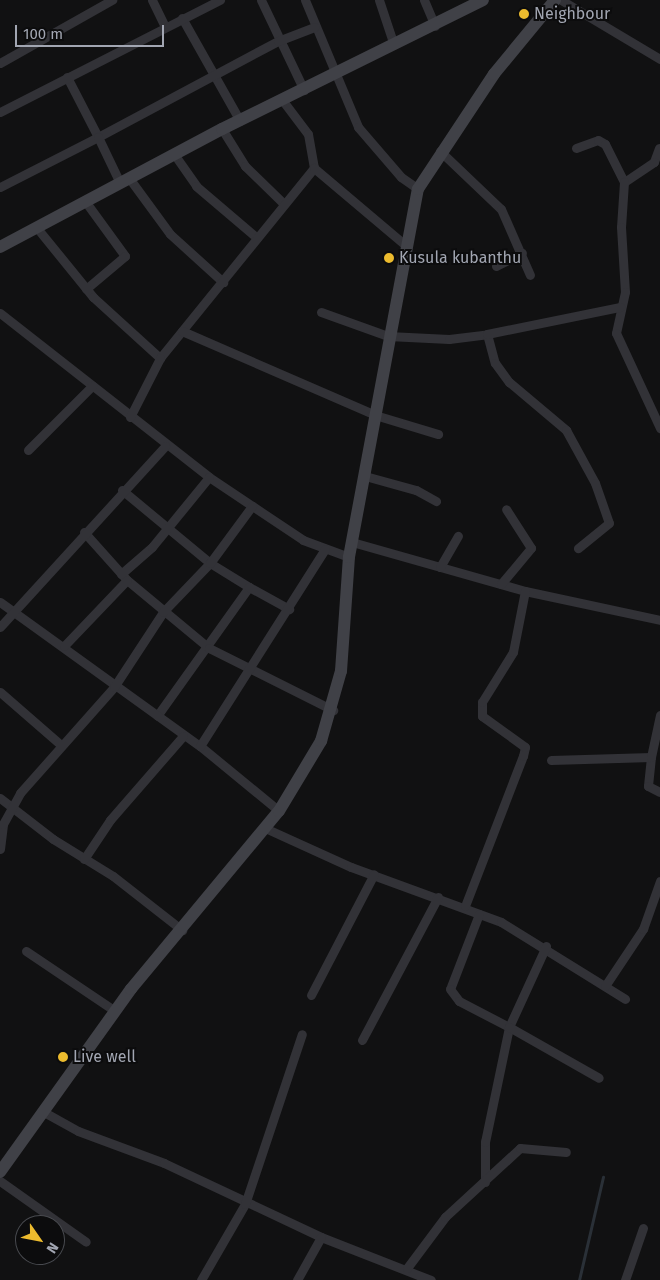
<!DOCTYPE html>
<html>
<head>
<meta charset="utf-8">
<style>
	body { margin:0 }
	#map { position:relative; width:660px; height:1280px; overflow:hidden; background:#111112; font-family:"Fira Sans",sans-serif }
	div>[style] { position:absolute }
	.stream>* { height:3px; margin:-1.5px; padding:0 1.5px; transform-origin:1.5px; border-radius:1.5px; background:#2a3037 }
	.street>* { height:9px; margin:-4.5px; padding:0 4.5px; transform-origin:4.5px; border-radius:4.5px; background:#323237 }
	.secondary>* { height:12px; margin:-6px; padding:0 6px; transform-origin:6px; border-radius:6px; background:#404147 }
	.dots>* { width:14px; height:14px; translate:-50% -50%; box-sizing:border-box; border:2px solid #0c0c0d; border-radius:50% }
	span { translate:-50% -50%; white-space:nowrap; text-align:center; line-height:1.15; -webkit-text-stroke:4px #0c0c0d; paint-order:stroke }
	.poi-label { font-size:16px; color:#a2a6b2 }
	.left { translate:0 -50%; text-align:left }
	.north { position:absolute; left:15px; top:1215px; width:50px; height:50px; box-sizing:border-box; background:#0c0c0d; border:1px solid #484a4f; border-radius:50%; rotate:123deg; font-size:14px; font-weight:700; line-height:20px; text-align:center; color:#a2a6b2 }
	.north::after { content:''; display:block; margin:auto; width:18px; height:22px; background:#ecbb2e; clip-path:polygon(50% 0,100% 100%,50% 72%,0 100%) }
	.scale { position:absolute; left:15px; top:25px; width:149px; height:22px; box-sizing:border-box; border:2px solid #a2a6b2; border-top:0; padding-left:6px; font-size:15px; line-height:18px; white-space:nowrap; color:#a2a6b2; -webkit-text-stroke:4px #0c0c0d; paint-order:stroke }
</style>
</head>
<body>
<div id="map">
	<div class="stream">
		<div style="left:579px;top:1280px;width:106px;rotate:-76.9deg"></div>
	</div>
	<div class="street">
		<div style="left:152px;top:0;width:30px;rotate:64deg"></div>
		<div style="left:261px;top:0;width:100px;rotate:64.5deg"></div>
		<div style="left:305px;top:0;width:138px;rotate:67.3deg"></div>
		<div style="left:358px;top:127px;width:66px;rotate:49.3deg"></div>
		<div style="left:401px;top:177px;width:21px;rotate:35deg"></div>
		<div style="left:379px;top:0;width:47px;rotate:71.6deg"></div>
		<div style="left:424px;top:0;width:28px;rotate:67deg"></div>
		<div style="left:561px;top:0;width:115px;rotate:30.8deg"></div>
		<div style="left:182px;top:18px;width:118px;rotate:60.6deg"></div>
		<div style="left:0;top:63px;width:129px;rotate:-29.4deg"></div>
		<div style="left:67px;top:77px;width:68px;rotate:62.7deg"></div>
		<div style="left:98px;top:137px;width:204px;rotate:-28.1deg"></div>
		<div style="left:278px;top:41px;width:39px;rotate:-21deg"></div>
		<div style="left:283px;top:101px;width:41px;rotate:52.9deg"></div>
		<div style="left:308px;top:134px;width:35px;rotate:80deg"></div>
		<div style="left:0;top:112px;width:247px;rotate:-27deg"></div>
		<div style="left:222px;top:129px;width:44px;rotate:58.1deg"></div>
		<div style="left:245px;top:166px;width:53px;rotate:44.2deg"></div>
		<div style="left:576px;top:148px;width:23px;rotate:-20deg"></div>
		<div style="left:598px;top:140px;width:8px;rotate:30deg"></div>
		<div style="left:605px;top:144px;width:42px;rotate:63.4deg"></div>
		<div style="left:659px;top:148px;width:15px;rotate:110deg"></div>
		<div style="left:654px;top:162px;width:36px;rotate:146deg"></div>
		<div style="left:624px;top:182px;width:45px;rotate:93.8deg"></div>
		<div style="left:621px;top:227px;width:65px;rotate:86.5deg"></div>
		<div style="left:625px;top:292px;width:42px;rotate:102.4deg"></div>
		<div style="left:616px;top:333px;width:105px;rotate:65.1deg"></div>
		<div style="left:440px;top:151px;width:84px;rotate:43.6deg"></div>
		<div style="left:501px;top:209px;width:72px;rotate:66.3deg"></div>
		<div style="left:174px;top:154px;width:39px;rotate:55deg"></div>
		<div style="left:196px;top:186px;width:80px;rotate:40.4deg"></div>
		<div style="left:129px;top:178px;width:69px;rotate:53.8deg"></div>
		<div style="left:170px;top:234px;width:72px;rotate:42.2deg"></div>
		<div style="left:0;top:187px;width:110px;rotate:-27deg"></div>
		<div style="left:98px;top:137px;width:51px;rotate:64.4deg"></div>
		<div style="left:85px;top:201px;width:68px;rotate:54deg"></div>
		<div style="left:125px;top:256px;width:51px;rotate:139.8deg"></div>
		<div style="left:37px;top:228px;width:89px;rotate:50.9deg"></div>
		<div style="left:93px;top:297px;width:91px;rotate:42.3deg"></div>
		<div style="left:160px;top:358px;width:245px;rotate:-51deg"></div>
		<div style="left:314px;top:168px;width:118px;rotate:40.2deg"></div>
		<div style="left:496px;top:266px;width:29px;rotate:-27deg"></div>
		<div style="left:321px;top:312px;width:71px;rotate:19.7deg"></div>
		<div style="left:388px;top:336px;width:61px;rotate:2.8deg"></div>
		<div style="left:449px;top:339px;width:38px;rotate:-7deg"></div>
		<div style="left:487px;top:334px;width:30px;rotate:75deg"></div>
		<div style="left:495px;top:363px;width:24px;rotate:54deg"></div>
		<div style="left:509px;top:382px;width:75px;rotate:40.1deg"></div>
		<div style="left:566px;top:430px;width:60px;rotate:61.3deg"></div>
		<div style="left:595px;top:483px;width:42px;rotate:70.7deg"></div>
		<div style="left:609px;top:523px;width:40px;rotate:141deg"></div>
		<div style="left:0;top:313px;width:266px;rotate:38.1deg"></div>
		<div style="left:209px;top:477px;width:113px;rotate:33.8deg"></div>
		<div style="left:303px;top:540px;width:49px;rotate:20.3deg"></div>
		<div style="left:182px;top:331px;width:210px;rotate:23.5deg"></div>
		<div style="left:375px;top:415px;width:66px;rotate:16.8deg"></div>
		<div style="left:487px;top:334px;width:136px;rotate:-11.5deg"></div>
		<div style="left:130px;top:417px;width:66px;rotate:-63deg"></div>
		<div style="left:28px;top:450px;width:91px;rotate:-45deg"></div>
		<div style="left:365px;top:476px;width:53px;rotate:15.4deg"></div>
		<div style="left:416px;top:490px;width:23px;rotate:29deg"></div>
		<div style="left:122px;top:490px;width:114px;rotate:39.7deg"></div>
		<div style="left:210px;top:563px;width:46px;rotate:31.6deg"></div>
		<div style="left:249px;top:587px;width:158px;rotate:125.5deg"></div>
		<div style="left:84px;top:532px;width:64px;rotate:48.1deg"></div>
		<div style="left:127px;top:580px;width:107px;rotate:39.7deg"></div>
		<div style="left:209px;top:648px;width:139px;rotate:26.6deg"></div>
		<div style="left:352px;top:542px;width:180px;rotate:15.8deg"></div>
		<div style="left:525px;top:591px;width:138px;rotate:12.1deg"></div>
		<div style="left:440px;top:567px;width:36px;rotate:-60deg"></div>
		<div style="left:121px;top:574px;width:41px;rotate:-41.1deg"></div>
		<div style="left:152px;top:547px;width:90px;rotate:-50.8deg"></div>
		<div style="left:501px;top:584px;width:47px;rotate:-50.2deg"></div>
		<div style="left:531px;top:548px;width:46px;rotate:-122.7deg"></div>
		<div style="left:249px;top:587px;width:46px;rotate:28.8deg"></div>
		<div style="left:0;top:602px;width:246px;rotate:35.8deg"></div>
		<div style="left:200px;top:746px;width:102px;rotate:39.4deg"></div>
		<div style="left:0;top:627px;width:245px;rotate:-47.6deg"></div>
		<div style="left:64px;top:646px;width:91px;rotate:-46.3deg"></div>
		<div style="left:0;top:692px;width:81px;rotate:41deg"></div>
		<div style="left:200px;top:746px;width:233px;rotate:-57.6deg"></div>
		<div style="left:651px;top:757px;width:29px;rotate:96deg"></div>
		<div style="left:648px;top:786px;width:13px;rotate:27deg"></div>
		<div style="left:551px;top:760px;width:100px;rotate:-1.7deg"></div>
		<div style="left:651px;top:757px;width:43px;rotate:-77.9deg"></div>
		<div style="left:0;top:798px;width:67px;rotate:37.7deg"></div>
		<div style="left:53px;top:839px;width:70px;rotate:31.7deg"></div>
		<div style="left:113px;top:876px;width:88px;rotate:38deg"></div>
		<div style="left:265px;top:828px;width:94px;rotate:24.4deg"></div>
		<div style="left:351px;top:867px;width:160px;rotate:20.1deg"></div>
		<div style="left:501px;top:922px;width:146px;rotate:31.8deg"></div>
		<div style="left:0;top:849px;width:25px;rotate:-83deg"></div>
		<div style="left:3px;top:824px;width:35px;rotate:-61deg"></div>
		<div style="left:20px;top:793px;width:142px;rotate:-48.4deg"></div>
		<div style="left:114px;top:687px;width:90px;rotate:-56.8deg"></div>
		<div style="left:163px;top:612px;width:68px;rotate:-46.2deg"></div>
		<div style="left:210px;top:563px;width:71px;rotate:-53.6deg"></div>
		<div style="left:84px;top:859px;width:47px;rotate:-56.3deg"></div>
		<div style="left:110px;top:820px;width:111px;rotate:-49deg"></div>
		<div style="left:465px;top:906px;width:161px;rotate:-68.9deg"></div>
		<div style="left:523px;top:756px;width:9px;rotate:-77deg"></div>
		<div style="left:525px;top:747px;width:53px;rotate:-144.2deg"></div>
		<div style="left:482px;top:716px;width:14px;rotate:-90deg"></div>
		<div style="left:482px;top:702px;width:59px;rotate:-58.2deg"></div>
		<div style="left:513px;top:652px;width:62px;rotate:-78.9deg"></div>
		<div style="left:479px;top:914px;width:80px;rotate:111.1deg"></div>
		<div style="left:450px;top:989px;width:15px;rotate:53deg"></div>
		<div style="left:459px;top:1001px;width:56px;rotate:27.5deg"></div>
		<div style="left:509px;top:1027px;width:89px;rotate:-65.4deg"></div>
		<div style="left:26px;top:951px;width:107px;rotate:34deg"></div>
		<div style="left:605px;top:986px;width:69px;rotate:-56.3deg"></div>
		<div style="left:643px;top:929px;width:51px;rotate:-70.5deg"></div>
		<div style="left:311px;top:995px;width:136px;rotate:-62.5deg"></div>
		<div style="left:362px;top:1040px;width:162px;rotate:-62deg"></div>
		<div style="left:42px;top:1111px;width:41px;rotate:29.1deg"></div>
		<div style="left:78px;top:1131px;width:92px;rotate:20.4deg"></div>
		<div style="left:164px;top:1163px;width:174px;rotate:25.2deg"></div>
		<div style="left:321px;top:1237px;width:118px;rotate:21.4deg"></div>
		<div style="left:0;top:1181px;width:105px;rotate:35.3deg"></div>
		<div style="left:485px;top:1182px;width:40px;rotate:-90deg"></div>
		<div style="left:485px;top:1142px;width:117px;rotate:-78.2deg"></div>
		<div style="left:509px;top:1027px;width:103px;rotate:29.5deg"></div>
		<div style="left:407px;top:1268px;width:64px;rotate:-53.3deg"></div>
		<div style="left:445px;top:1217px;width:102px;rotate:-42.6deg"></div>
		<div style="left:520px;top:1148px;width:46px;rotate:5deg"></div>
		<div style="left:201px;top:1280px;width:88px;rotate:-59.9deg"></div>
		<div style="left:245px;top:1204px;width:179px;rotate:-71.5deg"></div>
		<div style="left:297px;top:1280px;width:49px;rotate:-60.8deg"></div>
		<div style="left:625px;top:1280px;width:55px;rotate:-70.9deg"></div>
	</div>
	<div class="secondary">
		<div style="left:0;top:247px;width:251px;rotate:-28deg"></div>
		<div style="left:222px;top:129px;width:291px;rotate:-26.3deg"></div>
		<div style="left:0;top:1172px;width:225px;rotate:-54.4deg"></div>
		<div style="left:131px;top:989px;width:231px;rotate:-50.3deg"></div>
		<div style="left:279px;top:811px;width:82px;rotate:-59deg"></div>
		<div style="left:321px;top:741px;width:73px;rotate:-74.1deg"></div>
		<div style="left:341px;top:671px;width:114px;rotate:-86deg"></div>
		<div style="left:349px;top:557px;width:374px;rotate:-79.4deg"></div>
		<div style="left:418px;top:189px;width:138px;rotate:-56.5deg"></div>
		<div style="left:494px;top:74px;width:96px;rotate:-50.5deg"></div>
	</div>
	<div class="dots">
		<div style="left:524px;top:14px;background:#ecbb2e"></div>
		<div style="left:389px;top:258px;background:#ecbb2e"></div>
		<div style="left:63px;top:1057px;background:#ecbb2e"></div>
	</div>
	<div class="poi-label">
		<span class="left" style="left:534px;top:14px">Neighbour</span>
		<span class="left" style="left:399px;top:258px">Kusula kubanthu</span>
		<span class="left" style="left:73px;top:1057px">Live well</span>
	</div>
	<div class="north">N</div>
	<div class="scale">100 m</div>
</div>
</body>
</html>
